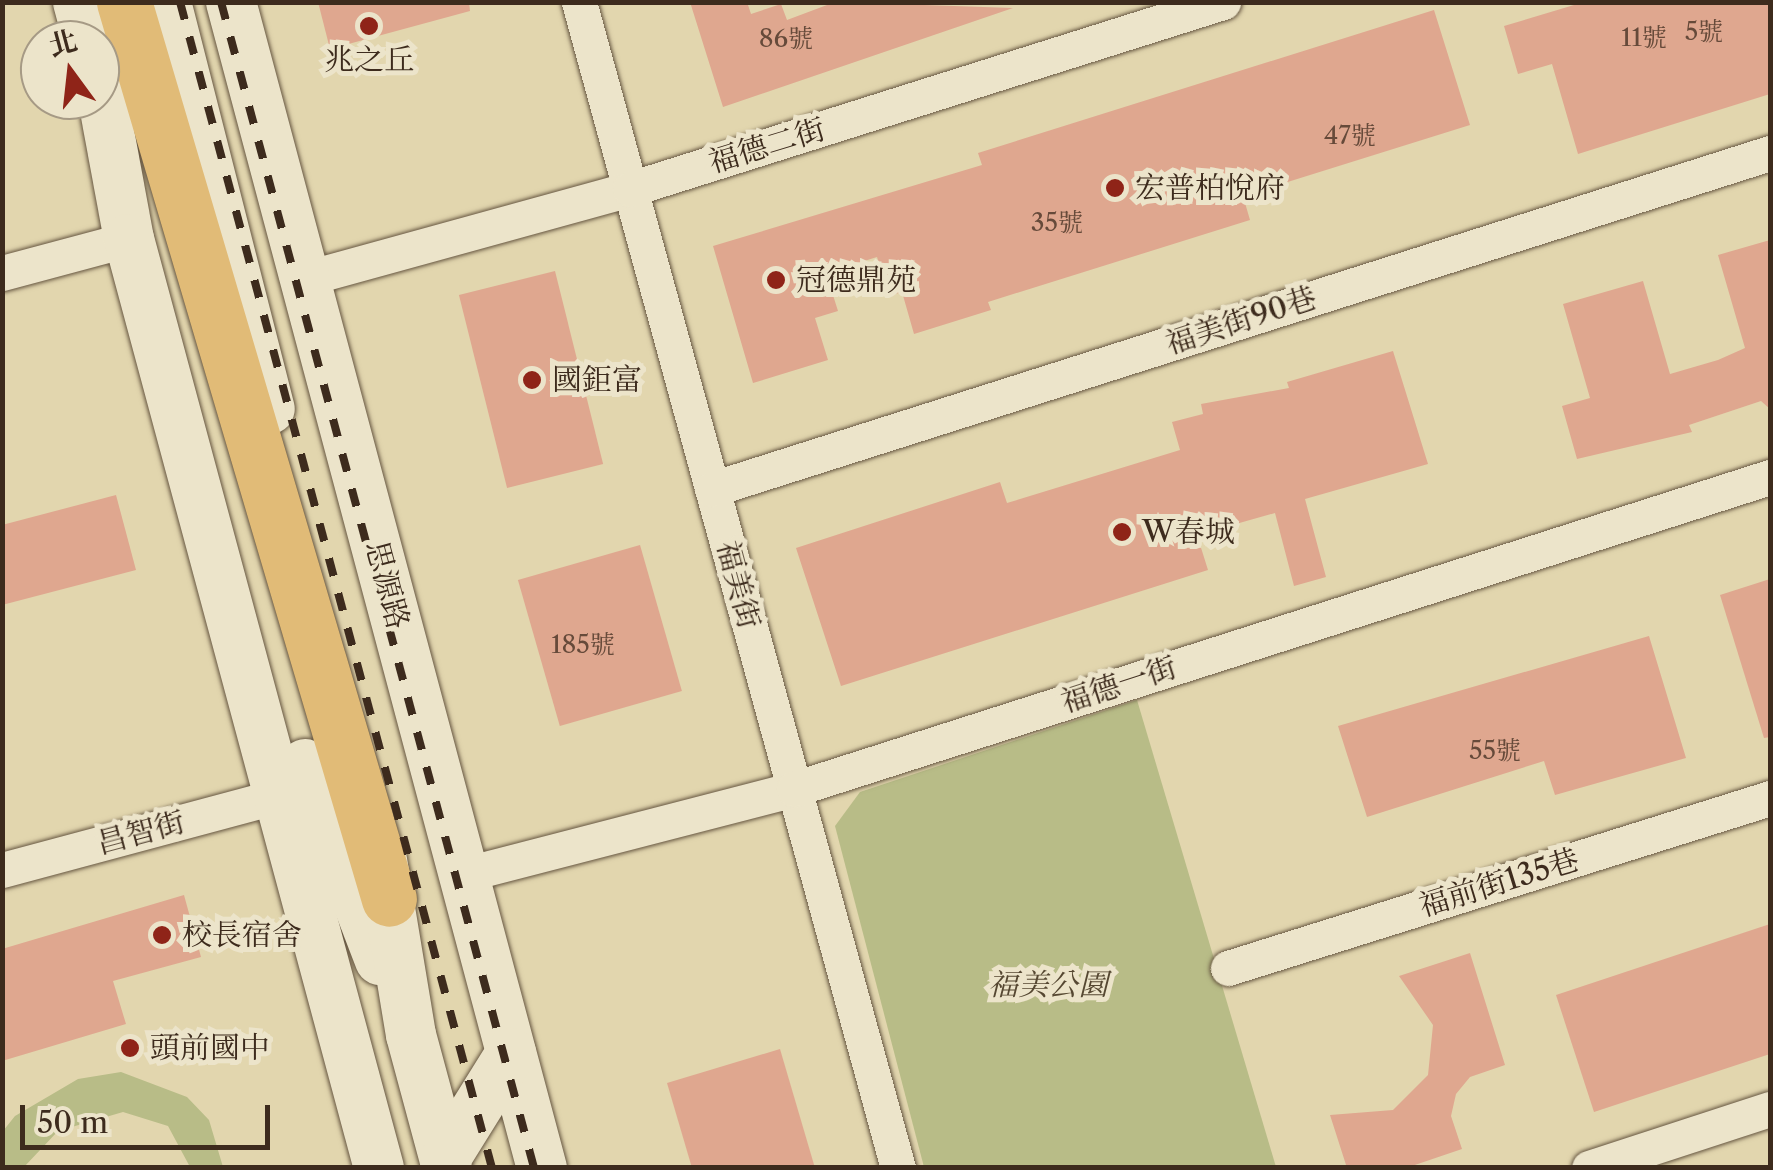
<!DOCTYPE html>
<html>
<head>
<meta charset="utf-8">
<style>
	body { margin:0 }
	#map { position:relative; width:1773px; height:1170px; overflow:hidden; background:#e2d6ae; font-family:"Libre Caslon Text","Noto Serif TC",serif }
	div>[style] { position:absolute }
	.green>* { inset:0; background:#b8bc87 }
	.building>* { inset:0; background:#dfa78f; transform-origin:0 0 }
	.roads { filter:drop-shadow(0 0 2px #665641) drop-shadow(0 0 2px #665641) }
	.street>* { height:35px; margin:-17.5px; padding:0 17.5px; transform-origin:17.5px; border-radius:17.5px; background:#ece4ca }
	.secondary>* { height:50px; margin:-25px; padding:0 25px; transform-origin:25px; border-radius:25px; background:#ece4ca }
	.highway>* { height:55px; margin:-27.5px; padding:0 27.5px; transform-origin:27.5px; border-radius:27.5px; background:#e1bb77 }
	.rail>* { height:8px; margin-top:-4px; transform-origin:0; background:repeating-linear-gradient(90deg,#3d2b1d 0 18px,transparent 0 36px) }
	.dots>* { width:28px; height:28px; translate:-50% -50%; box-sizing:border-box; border:5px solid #ece4ca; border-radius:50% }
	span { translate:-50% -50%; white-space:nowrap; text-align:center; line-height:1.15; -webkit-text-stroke:10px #ece4ca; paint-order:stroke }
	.number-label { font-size:25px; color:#664a3a }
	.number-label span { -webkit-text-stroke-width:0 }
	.poi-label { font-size:30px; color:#3d2b1d }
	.left { translate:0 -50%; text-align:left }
	.street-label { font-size:30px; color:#3d2b1d }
	.park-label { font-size:30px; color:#564832; font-style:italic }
	.frame { position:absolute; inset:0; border:5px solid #3d2b1d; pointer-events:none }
	.north { position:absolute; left:20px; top:20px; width:100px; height:100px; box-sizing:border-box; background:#ece4ca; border:2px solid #a69a85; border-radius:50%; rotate:345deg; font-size:28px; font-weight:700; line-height:40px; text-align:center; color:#3d2b1d }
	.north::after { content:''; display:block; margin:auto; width:35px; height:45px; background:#8f2418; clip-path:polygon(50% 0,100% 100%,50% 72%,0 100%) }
	.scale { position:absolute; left:20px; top:1105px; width:250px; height:45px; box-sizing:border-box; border:5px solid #3d2b1d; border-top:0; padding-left:12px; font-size:30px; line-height:35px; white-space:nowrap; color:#3d2b1d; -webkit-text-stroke:8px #ece4ca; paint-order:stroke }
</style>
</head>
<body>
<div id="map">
	<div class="green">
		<div style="clip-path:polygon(1137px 700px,1276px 1167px,924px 1167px,835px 826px,860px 792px)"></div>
		<div style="clip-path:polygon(121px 1072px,187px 1097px,209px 1120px,223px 1167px,190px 1167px,168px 1126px,123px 1112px,58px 1131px,24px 1167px,3px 1167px,3px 1131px,15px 1116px,78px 1079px)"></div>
	</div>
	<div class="building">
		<div style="clip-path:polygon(318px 2px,469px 2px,470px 11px,330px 49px)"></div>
		<div style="clip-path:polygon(690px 2px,747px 2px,751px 14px,781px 4px,787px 20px,835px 2px,1013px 8px,723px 107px)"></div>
		<div style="clip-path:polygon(1584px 2px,1770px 2px,1770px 94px,1578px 154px,1552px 64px,1518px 74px,1504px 26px)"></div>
		<div style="clip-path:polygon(1434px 10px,1470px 125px,1243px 196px,1250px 220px,988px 302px,991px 310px,914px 334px,902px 292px,889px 296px,877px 257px,826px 273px,838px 311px,815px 318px,828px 360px,753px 383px,713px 246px,982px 165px,978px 153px)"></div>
		<div style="clip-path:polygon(1770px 240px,1770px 409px,1761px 401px,1689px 425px,1692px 432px,1577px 459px,1562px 406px,1590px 398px,1563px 304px,1643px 281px,1670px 374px,1718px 360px,1745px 348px,1718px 255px)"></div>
		<div style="left:555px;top:271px;width:199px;height:99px;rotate:76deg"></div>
		<div style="clip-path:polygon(1393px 351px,1428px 464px,1305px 499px,1326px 577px,1294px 586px,1275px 513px,1197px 535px,1208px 570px,841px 686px,796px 548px,1000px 482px,1007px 503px,1180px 450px,1172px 422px,1203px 414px,1201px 404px,1289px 388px,1287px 382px)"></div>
		<div style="clip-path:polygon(116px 495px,136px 570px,2px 605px,2px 525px)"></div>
		<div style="left:640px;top:545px;width:152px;height:127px;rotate:74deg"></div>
		<div style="clip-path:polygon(1770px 579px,1770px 737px,1764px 738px,1720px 595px)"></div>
		<div style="clip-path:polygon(1649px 636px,1686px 758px,1555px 795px,1544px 761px,1367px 817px,1338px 726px)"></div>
		<div style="clip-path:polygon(184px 895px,201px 957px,113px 981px,126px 1024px,2px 1061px,2px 949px)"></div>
		<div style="clip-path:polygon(1770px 924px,1770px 1054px,1594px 1112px,1556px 995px)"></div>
		<div style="clip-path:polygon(1470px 953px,1505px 1065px,1470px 1077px,1456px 1094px,1451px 1116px,1462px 1149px,1406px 1168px,1347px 1168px,1330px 1115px,1393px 1110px,1428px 1075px,1433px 1025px,1399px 976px)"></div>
		<div style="clip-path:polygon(780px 1049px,815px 1168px,692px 1168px,667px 1083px)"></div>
	</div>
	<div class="roads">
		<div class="street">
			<div style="left:579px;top:2px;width:1209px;rotate:74.7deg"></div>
			<div style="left:2px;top:273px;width:131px;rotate:-15deg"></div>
			<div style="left:307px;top:278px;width:335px;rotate:-15.4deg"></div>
			<div style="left:630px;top:189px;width:622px;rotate:-17.5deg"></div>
			<div style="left:712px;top:489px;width:1110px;rotate:-17.62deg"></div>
			<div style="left:2px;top:870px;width:287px;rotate:-15deg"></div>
			<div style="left:462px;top:875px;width:343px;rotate:-14.5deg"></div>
			<div style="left:794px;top:789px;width:1025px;rotate:-17.73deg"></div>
			<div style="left:1228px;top:968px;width:568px;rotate:-17.41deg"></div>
			<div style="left:1589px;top:1168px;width:190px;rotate:-18.1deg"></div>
		</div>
		<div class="secondary">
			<div style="left:78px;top:2px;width:39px;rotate:75deg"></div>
			<div style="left:166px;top:2px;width:420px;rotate:75.7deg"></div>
			<div style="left:231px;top:2px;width:1207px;rotate:75.07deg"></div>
			<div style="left:100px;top:83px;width:159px;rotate:79.5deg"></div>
			<div style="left:129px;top:239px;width:962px;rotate:74.94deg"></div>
			<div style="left:305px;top:764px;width:210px;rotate:69.1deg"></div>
			<div style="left:382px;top:860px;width:177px;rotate:80.6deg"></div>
			<div style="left:411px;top:1035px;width:138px;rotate:74.9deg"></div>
			<div style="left:445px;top:1159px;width:125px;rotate:-58.1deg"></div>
		</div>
		<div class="highway">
			<div style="left:124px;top:2px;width:935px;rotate:73.54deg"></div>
		</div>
	</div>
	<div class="rail">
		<div style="left:180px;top:2px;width:1207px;rotate:75.02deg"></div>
		<div style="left:221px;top:2px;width:1207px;rotate:74.97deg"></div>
	</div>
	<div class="dots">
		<div style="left:369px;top:26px;background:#8f2418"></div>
		<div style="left:1115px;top:188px;background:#8f2418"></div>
		<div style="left:776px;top:280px;background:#8f2418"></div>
		<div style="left:532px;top:380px;background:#8f2418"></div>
		<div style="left:1122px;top:532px;background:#8f2418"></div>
		<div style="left:162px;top:935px;background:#8f2418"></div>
		<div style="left:130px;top:1048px;background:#8f2418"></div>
	</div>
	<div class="number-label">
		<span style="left:1704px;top:32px">5號</span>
		<span style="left:1644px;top:38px">11號</span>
		<span style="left:786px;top:39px">86號</span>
		<span style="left:1350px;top:136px">47號</span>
		<span style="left:1057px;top:223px">35號</span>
		<span style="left:583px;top:645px">185號</span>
		<span style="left:1495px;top:751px">55號</span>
	</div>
	<div class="poi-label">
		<span style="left:369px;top:60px">兆之丘</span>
		<span class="left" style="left:1135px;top:188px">宏普柏悅府</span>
		<span class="left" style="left:796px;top:280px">冠德鼎苑</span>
		<span class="left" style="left:552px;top:380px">國鉅富</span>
		<span class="left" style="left:1142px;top:532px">W春城</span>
		<span class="left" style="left:182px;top:935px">校長宿舍</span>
		<span class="left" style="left:150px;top:1048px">頭前國中</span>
	</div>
	<div class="street-label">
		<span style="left:767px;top:146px;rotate:-17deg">福德二街</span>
		<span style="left:1241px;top:321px;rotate:-18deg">福美街90巷</span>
		<span style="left:387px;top:585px;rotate:75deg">思源路</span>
		<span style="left:738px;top:585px;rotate:75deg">福美街</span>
		<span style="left:1119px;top:685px;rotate:-18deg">福德一街</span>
		<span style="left:141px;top:833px;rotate:-15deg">昌智街</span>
		<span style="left:1499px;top:883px;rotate:-17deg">福前街135巷</span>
	</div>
	<div class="park-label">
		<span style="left:1048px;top:985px">福美公園</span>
	</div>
	<div class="frame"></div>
	<div class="north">北</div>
	<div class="scale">50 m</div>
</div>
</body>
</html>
